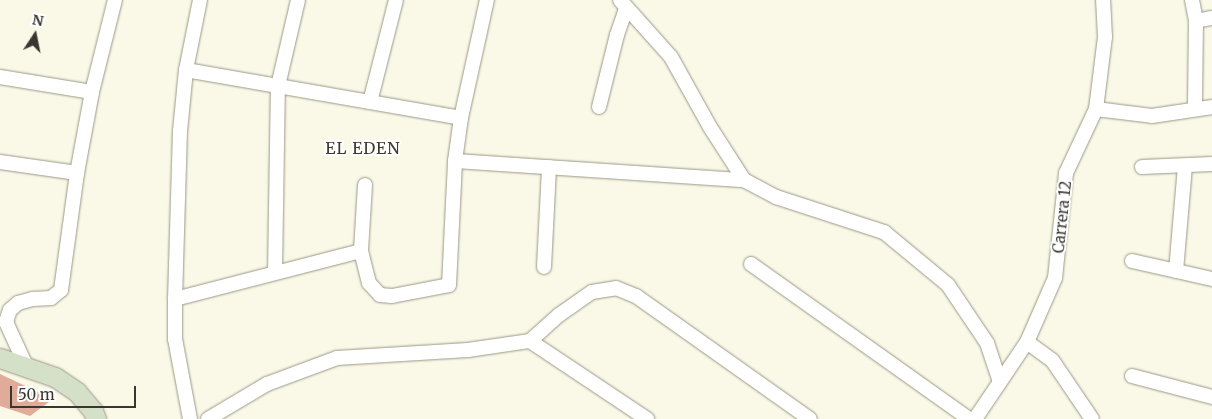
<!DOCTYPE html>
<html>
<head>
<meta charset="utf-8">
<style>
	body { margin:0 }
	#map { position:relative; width:1212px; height:419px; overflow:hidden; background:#faf8e6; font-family:Merriweather,serif }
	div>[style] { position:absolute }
	.forest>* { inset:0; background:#e1ab99 }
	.roads { filter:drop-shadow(0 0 1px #9a9888) drop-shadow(0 0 1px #9a9888) }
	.street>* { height:14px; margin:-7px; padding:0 7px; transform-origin:7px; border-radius:7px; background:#fff }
	.secondary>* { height:19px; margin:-9.5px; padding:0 9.5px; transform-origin:9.5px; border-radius:9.5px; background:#d5e0c9 }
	span { translate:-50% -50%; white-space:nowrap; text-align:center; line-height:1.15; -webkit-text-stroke:4px #fff; paint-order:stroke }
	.street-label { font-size:15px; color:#383730 }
	.neighbourhood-label { font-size:16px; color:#3c3a2c; letter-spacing:1px }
	.north { position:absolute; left:10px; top:10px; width:50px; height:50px; -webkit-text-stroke:4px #fff; paint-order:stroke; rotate:11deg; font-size:14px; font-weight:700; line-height:20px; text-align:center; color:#383730 }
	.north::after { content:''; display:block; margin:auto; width:18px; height:22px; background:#383730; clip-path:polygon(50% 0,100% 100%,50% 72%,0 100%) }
	.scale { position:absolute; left:10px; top:386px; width:126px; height:22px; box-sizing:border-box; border:2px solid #383730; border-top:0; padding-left:6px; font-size:15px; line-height:18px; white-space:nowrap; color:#383730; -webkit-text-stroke:4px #fff; paint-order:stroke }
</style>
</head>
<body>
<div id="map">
	<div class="forest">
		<div style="clip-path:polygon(0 374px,53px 399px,30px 416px,0 406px)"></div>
	</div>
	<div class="roads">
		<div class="street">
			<div style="left:620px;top:0;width:76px;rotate:48.2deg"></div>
			<div style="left:671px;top:57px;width:80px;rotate:60.9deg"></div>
			<div style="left:710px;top:127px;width:63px;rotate:57.3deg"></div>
			<div style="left:744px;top:180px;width:36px;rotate:28deg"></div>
			<div style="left:776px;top:197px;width:114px;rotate:18deg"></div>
			<div style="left:884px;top:232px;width:83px;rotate:39.6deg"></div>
			<div style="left:948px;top:285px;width:70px;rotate:56.1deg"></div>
			<div style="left:987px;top:343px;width:41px;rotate:71.6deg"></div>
			<div style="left:1192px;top:0;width:21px;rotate:79deg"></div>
			<div style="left:1196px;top:21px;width:88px;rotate:90.7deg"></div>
			<div style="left:1196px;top:21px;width:16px;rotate:-11deg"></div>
			<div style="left:186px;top:70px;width:279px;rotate:9.9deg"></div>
			<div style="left:0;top:77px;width:93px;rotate:9.3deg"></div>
			<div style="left:370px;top:102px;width:105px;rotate:-75.7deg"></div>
			<div style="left:599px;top:107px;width:74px;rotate:-76deg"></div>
			<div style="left:617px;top:35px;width:28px;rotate:-71deg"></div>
			<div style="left:1096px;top:109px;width:56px;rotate:7.1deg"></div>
			<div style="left:1152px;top:116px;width:61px;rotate:-8.5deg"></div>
			<div style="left:455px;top:161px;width:290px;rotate:3.8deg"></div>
			<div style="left:0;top:162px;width:78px;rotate:8.1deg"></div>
			<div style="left:1142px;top:167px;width:70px;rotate:-2.5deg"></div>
			<div style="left:365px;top:185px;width:66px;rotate:93.5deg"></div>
			<div style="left:361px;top:251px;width:33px;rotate:76deg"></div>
			<div style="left:369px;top:283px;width:16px;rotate:47deg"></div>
			<div style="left:380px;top:295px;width:12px;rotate:5deg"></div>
			<div style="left:392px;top:296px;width:58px;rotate:-10.9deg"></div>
			<div style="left:449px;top:285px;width:124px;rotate:-87.2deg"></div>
			<div style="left:455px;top:161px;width:43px;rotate:-82.1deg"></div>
			<div style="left:461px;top:118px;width:121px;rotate:-77.6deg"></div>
			<div style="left:1132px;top:261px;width:82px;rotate:12.7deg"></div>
			<div style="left:751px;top:264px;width:267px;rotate:35.4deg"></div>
			<div style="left:544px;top:267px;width:100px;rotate:-87.1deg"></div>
			<div style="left:1176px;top:271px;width:104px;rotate:-85.1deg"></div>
			<div style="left:275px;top:272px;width:186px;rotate:-89.1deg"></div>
			<div style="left:278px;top:86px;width:88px;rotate:-76.9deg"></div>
			<div style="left:175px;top:299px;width:192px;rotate:-14.5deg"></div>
			<div style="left:530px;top:341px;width:141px;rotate:33.7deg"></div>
			<div style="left:1027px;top:342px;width:31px;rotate:36deg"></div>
			<div style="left:1052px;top:360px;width:71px;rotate:55.9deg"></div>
			<div style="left:27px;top:368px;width:51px;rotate:-114.5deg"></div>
			<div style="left:6px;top:322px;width:13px;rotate:-72deg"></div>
			<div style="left:10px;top:310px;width:11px;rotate:-41deg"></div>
			<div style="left:18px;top:303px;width:16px;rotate:-15deg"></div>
			<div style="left:33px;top:299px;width:18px;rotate:-3deg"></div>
			<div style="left:51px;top:298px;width:13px;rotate:-39deg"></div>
			<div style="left:61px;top:290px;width:118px;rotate:-82.2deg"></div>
			<div style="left:77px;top:173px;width:82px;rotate:-79.5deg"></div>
			<div style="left:92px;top:92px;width:95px;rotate:-76deg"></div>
			<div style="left:1132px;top:376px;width:83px;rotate:14.7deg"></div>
			<div style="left:190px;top:419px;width:81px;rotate:-100.6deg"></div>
			<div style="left:175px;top:339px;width:40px;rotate:-90deg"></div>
			<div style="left:175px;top:299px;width:168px;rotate:-88.3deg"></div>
			<div style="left:180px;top:131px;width:61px;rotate:-84.4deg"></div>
			<div style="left:186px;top:70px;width:71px;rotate:-78.7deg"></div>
			<div style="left:208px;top:419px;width:69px;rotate:-30.7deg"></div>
			<div style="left:267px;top:384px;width:75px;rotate:-20.4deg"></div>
			<div style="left:337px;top:358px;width:131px;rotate:-3.5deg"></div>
			<div style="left:468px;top:350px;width:63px;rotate:-8.3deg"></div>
			<div style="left:530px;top:341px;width:39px;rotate:-42deg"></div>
			<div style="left:559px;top:315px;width:40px;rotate:-34.9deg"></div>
			<div style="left:592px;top:292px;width:24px;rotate:-9deg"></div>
			<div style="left:616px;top:288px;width:22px;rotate:22deg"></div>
			<div style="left:636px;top:296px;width:213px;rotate:35.3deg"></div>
			<div style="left:975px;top:419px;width:93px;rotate:-56deg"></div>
			<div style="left:1027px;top:342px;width:70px;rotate:-66.4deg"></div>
			<div style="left:1055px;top:278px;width:106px;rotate:-84deg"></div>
			<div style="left:1066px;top:173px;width:71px;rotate:-64.9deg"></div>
			<div style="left:1096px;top:109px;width:73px;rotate:-82.9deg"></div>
			<div style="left:1105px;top:37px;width:37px;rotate:-93deg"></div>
		</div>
		<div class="secondary">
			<div style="left:0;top:358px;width:58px;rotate:19.1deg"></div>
			<div style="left:55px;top:377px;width:27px;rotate:34deg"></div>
			<div style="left:77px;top:392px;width:25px;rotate:50deg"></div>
			<div style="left:93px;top:411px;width:9px;rotate:69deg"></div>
		</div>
	</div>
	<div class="street-label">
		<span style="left:1062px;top:217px;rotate:-84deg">Carrera 12</span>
	</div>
	<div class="neighbourhood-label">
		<span style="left:363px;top:148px">EL EDEN</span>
	</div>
	<div class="north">N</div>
	<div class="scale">50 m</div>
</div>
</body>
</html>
